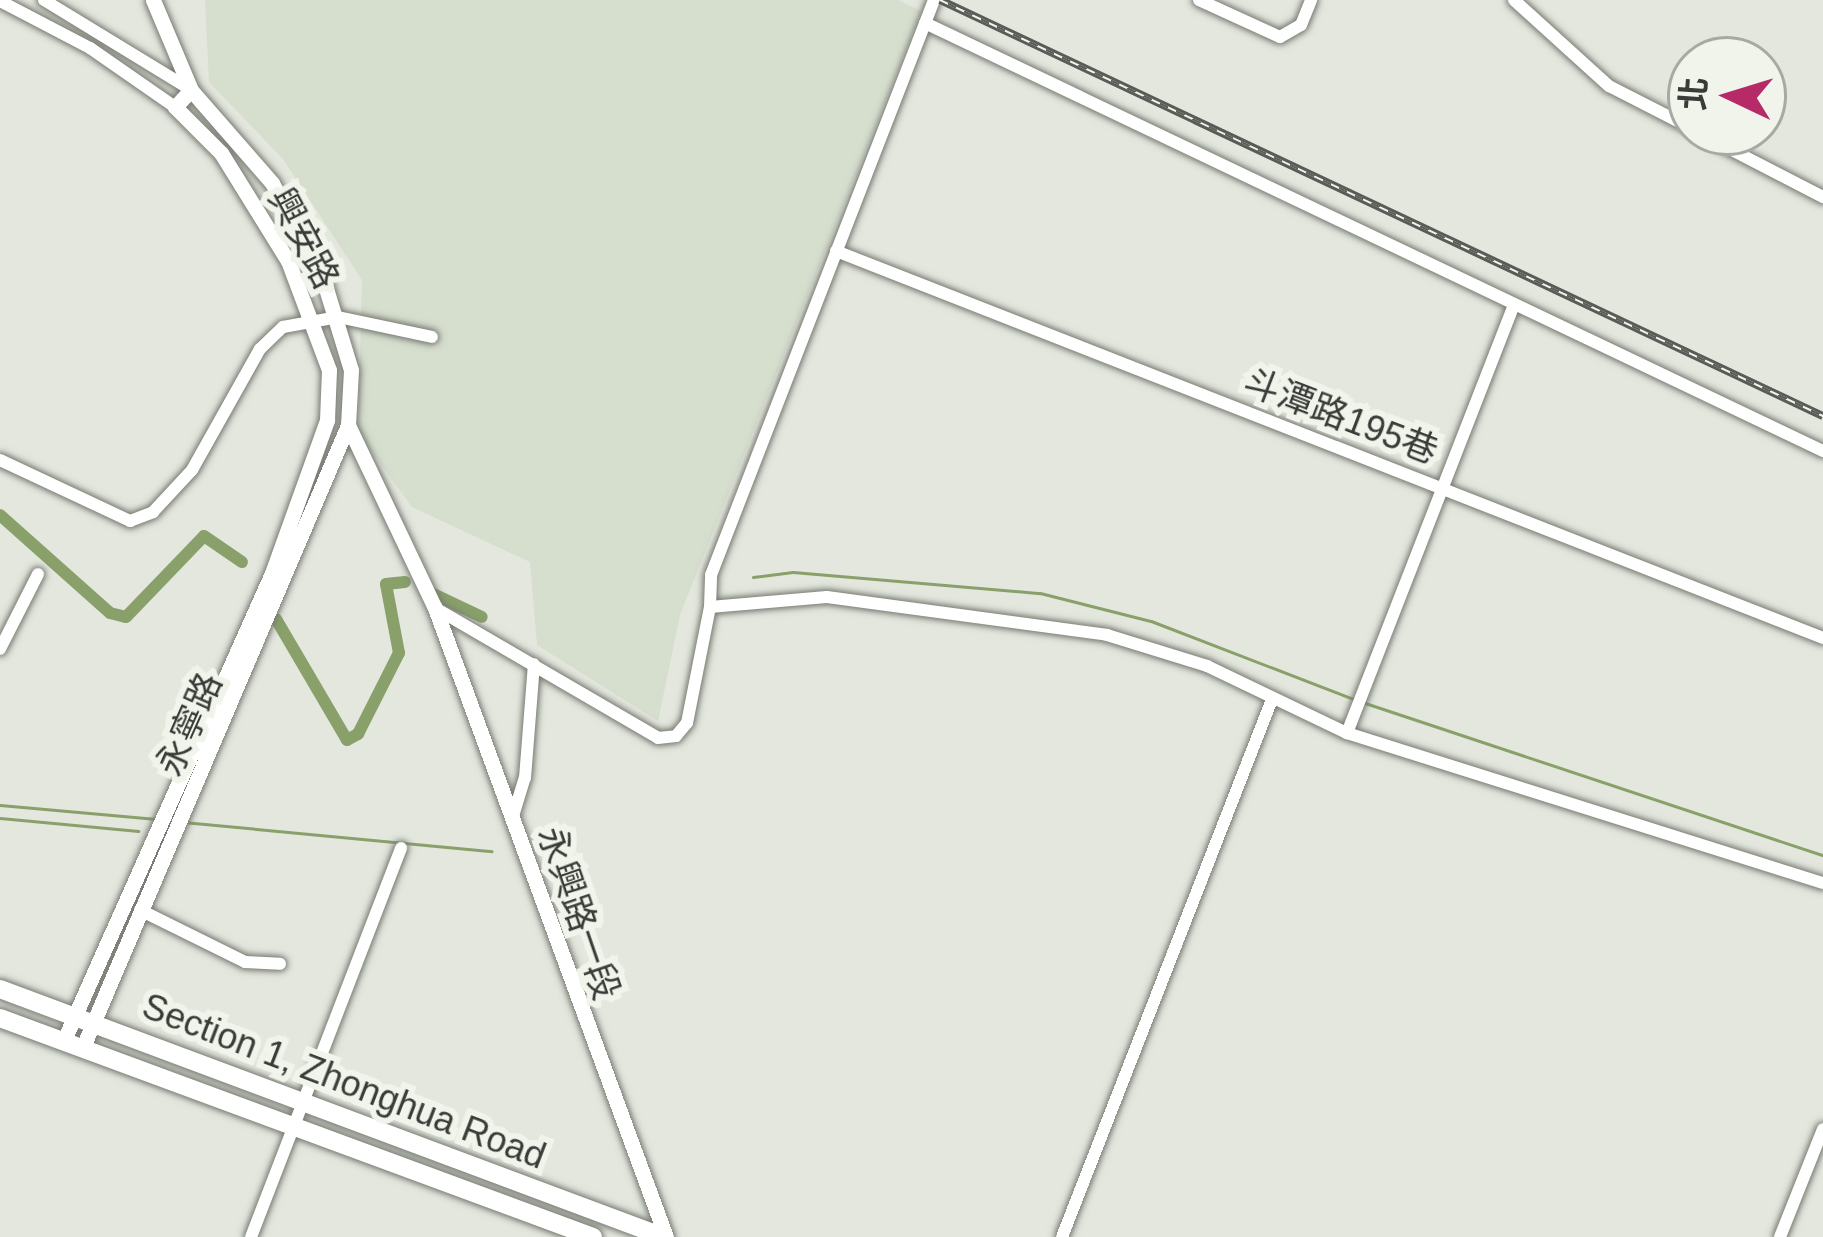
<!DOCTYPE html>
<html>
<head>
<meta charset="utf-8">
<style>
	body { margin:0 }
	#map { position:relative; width:1823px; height:1237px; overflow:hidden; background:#e3e7de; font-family:Helvetica,"Noto Sans TC",sans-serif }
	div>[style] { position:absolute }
	.built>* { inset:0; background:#d6dece }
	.stream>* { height:3px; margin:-1.5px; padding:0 1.5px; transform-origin:1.5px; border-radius:1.5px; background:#89a06a }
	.canal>* { height:12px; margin:-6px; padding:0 6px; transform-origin:6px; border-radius:6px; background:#89a06a }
	.roads { filter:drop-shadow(0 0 3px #777b72) drop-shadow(0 0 3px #777b72) }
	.minor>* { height:12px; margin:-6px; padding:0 6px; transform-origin:6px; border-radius:6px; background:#fff }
	.tertiary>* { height:15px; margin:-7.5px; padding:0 7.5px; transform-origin:7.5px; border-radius:7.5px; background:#fff }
	.primary>* { height:18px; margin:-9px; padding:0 9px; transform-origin:9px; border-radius:9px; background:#fff }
	.rail>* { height:8px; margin-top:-4px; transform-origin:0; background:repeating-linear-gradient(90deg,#f0f4eb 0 9px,#5a5b57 0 18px); box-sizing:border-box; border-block:3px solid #5a5b57 }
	span { translate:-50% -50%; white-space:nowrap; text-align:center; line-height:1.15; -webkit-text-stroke:12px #f0f4eb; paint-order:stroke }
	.street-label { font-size:36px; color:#3a3b38 }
	.north { position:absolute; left:1667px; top:36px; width:120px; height:120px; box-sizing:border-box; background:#f0f4eb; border:3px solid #a7aaa3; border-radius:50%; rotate:274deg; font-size:33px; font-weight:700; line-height:48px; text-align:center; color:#3a3b38 }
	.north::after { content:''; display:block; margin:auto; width:42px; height:54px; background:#b62b67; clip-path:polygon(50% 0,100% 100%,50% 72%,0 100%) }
</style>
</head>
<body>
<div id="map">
	<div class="built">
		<div style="clip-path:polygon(205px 0,898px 0,921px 11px,680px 615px,658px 721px,537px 645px,530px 562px,412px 507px,358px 433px,362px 280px,283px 159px,209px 82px)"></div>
	</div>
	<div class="stream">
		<div style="left:753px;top:577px;width:40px;rotate:-7.1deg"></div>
		<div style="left:793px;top:572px;width:248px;rotate:4.9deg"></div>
		<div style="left:1040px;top:593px;width:114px;rotate:14.2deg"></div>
		<div style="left:1151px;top:621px;width:220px;rotate:21.1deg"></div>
		<div style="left:1365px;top:703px;width:483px;rotate:18.4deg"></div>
		<div style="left:0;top:805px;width:157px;rotate:5.1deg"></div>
		<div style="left:0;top:818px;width:139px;rotate:5.4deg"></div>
		<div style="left:183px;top:822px;width:310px;rotate:5.4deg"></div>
	</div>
	<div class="canal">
		<div style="left:0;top:515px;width:147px;rotate:41.7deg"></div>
		<div style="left:110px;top:613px;width:16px;rotate:14deg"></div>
		<div style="left:126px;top:617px;width:112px;rotate:-46.1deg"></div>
		<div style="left:204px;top:536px;width:46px;rotate:34.4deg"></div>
		<div style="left:431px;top:593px;width:56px;rotate:25.2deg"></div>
		<div style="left:276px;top:619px;width:140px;rotate:59.6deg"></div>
		<div style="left:347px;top:740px;width:13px;rotate:-29deg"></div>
		<div style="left:358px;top:734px;width:91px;rotate:-63.2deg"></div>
		<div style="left:399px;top:653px;width:70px;rotate:-100.7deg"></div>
		<div style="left:386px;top:584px;width:19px;rotate:-6deg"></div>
	</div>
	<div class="roads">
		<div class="minor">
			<div style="left:44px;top:0;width:171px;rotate:31.4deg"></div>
			<div style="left:1199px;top:0;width:89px;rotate:24.6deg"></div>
			<div style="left:1280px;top:37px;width:24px;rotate:-30deg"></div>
			<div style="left:1301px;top:25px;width:27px;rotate:-68deg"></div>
			<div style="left:1514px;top:0;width:128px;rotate:42.2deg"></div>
			<div style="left:1609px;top:86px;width:92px;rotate:27.1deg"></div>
			<div style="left:0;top:1px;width:102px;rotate:27.6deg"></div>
			<div style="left:90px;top:48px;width:103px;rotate:34.8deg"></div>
			<div style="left:925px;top:23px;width:995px;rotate:25.48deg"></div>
			<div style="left:1697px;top:132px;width:142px;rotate:27.3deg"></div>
			<div style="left:836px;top:251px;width:1060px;rotate:21.41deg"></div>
			<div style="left:0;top:460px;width:144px;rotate:25.1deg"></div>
			<div style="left:130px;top:521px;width:25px;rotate:-21deg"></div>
			<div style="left:153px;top:512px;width:57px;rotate:-47.1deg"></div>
			<div style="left:192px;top:470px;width:139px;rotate:-60.7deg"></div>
			<div style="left:260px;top:349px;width:32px;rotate:-44deg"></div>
			<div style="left:283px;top:327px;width:56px;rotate:-10.3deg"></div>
			<div style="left:338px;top:317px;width:96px;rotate:12deg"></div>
			<div style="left:710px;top:607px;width:32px;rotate:-88deg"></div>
			<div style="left:711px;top:575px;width:617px;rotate:-68.8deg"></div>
			<div style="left:435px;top:608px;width:258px;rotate:30.2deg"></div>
			<div style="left:658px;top:738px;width:18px;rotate:-6deg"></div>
			<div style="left:676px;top:736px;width:17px;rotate:-50deg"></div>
			<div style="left:687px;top:723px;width:118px;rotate:-78.8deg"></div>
			<div style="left:710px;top:607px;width:117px;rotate:-4.9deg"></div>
			<div style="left:827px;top:597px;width:283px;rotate:7.7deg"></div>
			<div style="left:1107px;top:635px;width:105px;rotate:17.2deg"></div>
			<div style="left:1207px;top:666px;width:155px;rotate:25.6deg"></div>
			<div style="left:1347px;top:733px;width:499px;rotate:17.5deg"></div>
			<div style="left:0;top:649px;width:84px;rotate:-63.1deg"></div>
			<div style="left:1347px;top:733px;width:460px;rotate:-68.7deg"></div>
			<div style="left:514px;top:813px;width:37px;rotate:-73deg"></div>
			<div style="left:525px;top:778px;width:114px;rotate:-85.5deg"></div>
			<div style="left:140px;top:910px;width:117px;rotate:26.3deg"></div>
			<div style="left:245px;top:962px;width:35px;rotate:3deg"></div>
			<div style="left:251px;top:1237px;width:417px;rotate:-68.9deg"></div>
			<div style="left:1062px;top:1237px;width:574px;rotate:-68.66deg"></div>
			<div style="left:1780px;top:1237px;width:116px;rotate:-68.3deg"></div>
		</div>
		<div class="tertiary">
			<div style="left:153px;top:0;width:98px;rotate:67.1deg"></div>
			<div style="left:191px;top:90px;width:123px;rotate:48.9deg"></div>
			<div style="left:272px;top:183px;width:102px;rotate:61.2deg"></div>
			<div style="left:321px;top:272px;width:102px;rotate:73deg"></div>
			<div style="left:351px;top:370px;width:55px;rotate:93.1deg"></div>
			<div style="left:348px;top:425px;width:203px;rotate:64.6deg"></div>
			<div style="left:435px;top:608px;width:670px;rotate:69.83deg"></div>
			<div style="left:64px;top:1040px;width:511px;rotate:-65.99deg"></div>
			<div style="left:272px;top:573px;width:163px;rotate:-70.2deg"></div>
			<div style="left:327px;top:420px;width:50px;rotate:-87.7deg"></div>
			<div style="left:329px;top:370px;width:116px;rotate:-110.6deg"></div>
			<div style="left:288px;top:261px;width:127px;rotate:-121.8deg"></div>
			<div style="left:221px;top:153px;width:65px;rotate:-135deg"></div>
			<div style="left:175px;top:107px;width:23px;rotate:-47deg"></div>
			<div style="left:83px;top:1047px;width:676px;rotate:-66.92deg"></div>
		</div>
		<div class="primary">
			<div style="left:0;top:989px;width:709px;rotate:20.48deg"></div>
			<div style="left:0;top:1018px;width:632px;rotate:20.27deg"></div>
		</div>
	</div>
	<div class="rail">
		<div style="left:940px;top:0;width:976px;rotate:25.23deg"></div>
	</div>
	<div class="street-label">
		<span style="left:304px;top:238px;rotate:62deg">興安路</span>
		<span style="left:1341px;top:416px;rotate:21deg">斗潭路195巷</span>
		<span style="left:189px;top:724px;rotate:-66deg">永寧路</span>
		<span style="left:579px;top:913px;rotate:71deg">永興路一段</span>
		<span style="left:344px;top:1081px;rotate:21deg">Section 1, Zhonghua Road</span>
	</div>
	<div class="north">北</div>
</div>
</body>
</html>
